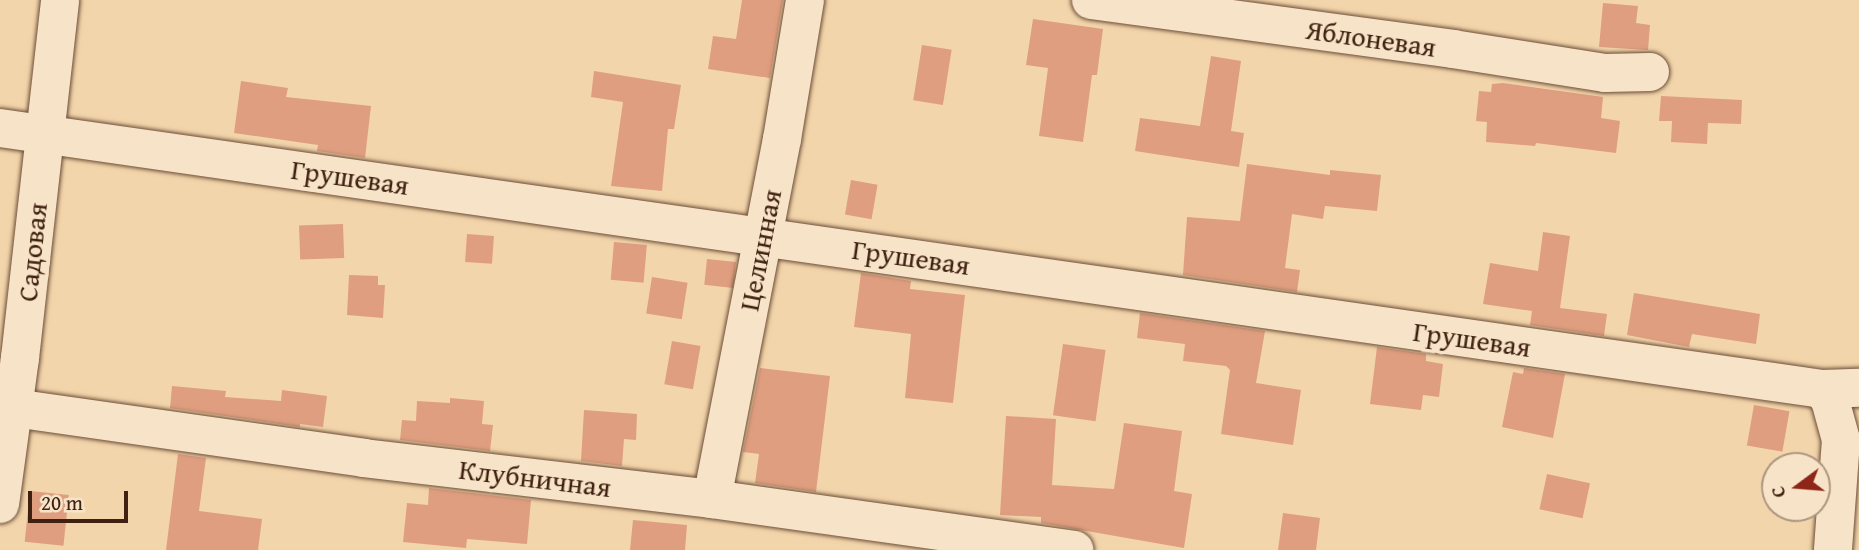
<!DOCTYPE html>
<html>
<head>
<meta charset="utf-8">
<style>
	body { margin:0 }
	#map { position:relative; width:1859px; height:550px; overflow:hidden; background:#f3d5ab; font-family:"Gentium Book Plus",serif }
	div>[style] { position:absolute }
	.building>* { inset:0; background:#df9e7f; transform-origin:0 0 }
	.roads { filter:drop-shadow(0 0 2px #6c4e38) drop-shadow(0 0 2px #6c4e38) }
	.minor>* { height:38px; margin:-19px; padding:0 19px; transform-origin:19px; border-radius:19px; background:#f7e4c8 }
	span { translate:-50% -50%; white-space:nowrap; text-align:center; line-height:1.15; -webkit-text-stroke:7px #f7e4c8; paint-order:stroke }
	.street-label { font-size:28px; color:#3f2111 }
	.north { position:absolute; left:1761px; top:452px; width:70px; height:70px; box-sizing:border-box; background:#f7e4c8; border:2px solid #ad967f; border-radius:50%; rotate:254deg; font-size:19px; font-weight:700; line-height:28px; text-align:center; color:#3f2111 }
	.north::after { content:''; display:block; margin:auto; width:24px; height:32px; background:#8f2418; clip-path:polygon(50% 0,100% 100%,50% 72%,0 100%) }
	.scale { position:absolute; left:28px; top:491px; width:100px; height:32px; box-sizing:border-box; border:4px solid #3f2111; border-top:0; padding-left:9px; font-size:21px; line-height:24px; white-space:nowrap; color:#3f2111; -webkit-text-stroke:5px #f7e4c8; paint-order:stroke }
</style>
</head>
<body>
<div id="map">
	<div class="building">
		<div style="clip-path:polygon(742px 0,783px 0,770px 78px,708px 69px,713px 36px,736px 39px)"></div>
		<div style="clip-path:polygon(1603px 3px,1638px 6px,1636px 23px,1650px 25px,1648px 50px,1599px 47px)"></div>
		<div style="clip-path:polygon(1033px 19px,1103px 29px,1097px 75px,1092px 75px,1083px 142px,1039px 136px,1048px 68px,1026px 65px)"></div>
		<div style="left:922px;top:45px;width:30px;height:56px;rotate:9deg"></div>
		<div style="clip-path:polygon(1211px 56px,1241px 61px,1231px 131px,1244px 133px,1239px 167px,1135px 151px,1140px 118px,1200px 126px)"></div>
		<div style="clip-path:polygon(594px 71px,681px 85px,674px 129px,668px 129px,662px 191px,611px 186px,623px 102px,591px 97px)"></div>
		<div style="clip-path:polygon(241px 81px,288px 88px,286px 97px,371px 106px,365px 158px,317px 151px,318px 145px,234px 133px)"></div>
		<div style="clip-path:polygon(1503px 83px,1603px 97px,1601px 118px,1620px 121px,1616px 153px,1536px 143px,1535px 146px,1486px 142px,1487px 122px,1476px 121px,1479px 91px,1491px 92px,1492px 84px)"></div>
		<div style="clip-path:polygon(1661px 96px,1742px 100px,1741px 124px,1708px 123px,1707px 144px,1671px 142px,1672px 121px,1659px 121px)"></div>
		<div style="clip-path:polygon(1247px 164px,1330px 175px,1330px 170px,1381px 175px,1377px 211px,1325px 206px,1323px 219px,1292px 214px,1285px 268px,1300px 270px,1297px 292px,1183px 275px,1187px 217px,1240px 221px)"></div>
		<div style="left:851px;top:180px;width:27px;height:35px;rotate:10deg"></div>
		<div style="left:343px;top:224px;width:34px;height:44px;rotate:88deg"></div>
		<div style="clip-path:polygon(1543px 232px,1570px 236px,1560px 308px,1607px 314px,1604px 336px,1530px 325px,1532px 311px,1483px 304px,1490px 263px,1538px 271px)"></div>
		<div style="left:467px;top:234px;width:27px;height:28px;rotate:4deg"></div>
		<div style="left:614px;top:242px;width:33px;height:38px;rotate:5deg"></div>
		<div style="left:707px;top:259px;width:29px;height:26px;rotate:6deg"></div>
		<div style="clip-path:polygon(861px 273px,911px 281px,910px 289px,965px 295px,953px 403px,905px 398px,911px 334px,854px 327px)"></div>
		<div style="clip-path:polygon(349px 275px,378px 276px,378px 285px,385px 285px,383px 318px,347px 315px)"></div>
		<div style="left:652px;top:277px;width:36px;height:37px;rotate:9deg"></div>
		<div style="clip-path:polygon(1634px 293px,1760px 314px,1756px 344px,1692px 334px,1689px 347px,1627px 335px)"></div>
		<div style="clip-path:polygon(1140px 313px,1265px 331px,1256px 383px,1301px 390px,1293px 445px,1221px 434px,1230px 370px,1226px 366px,1183px 361px,1185px 344px,1137px 338px)"></div>
		<div style="left:672px;top:341px;width:29px;height:44px;rotate:10deg"></div>
		<div style="left:1063px;top:344px;width:43px;height:72px;rotate:8deg"></div>
		<div style="clip-path:polygon(1377px 347px,1426px 354px,1426px 361px,1443px 364px,1439px 397px,1423px 395px,1421px 410px,1370px 404px)"></div>
		<div style="clip-path:polygon(760px 368px,830px 376px,816px 492px,755px 483px,759px 454px,743px 452px)"></div>
		<div style="clip-path:polygon(1524px 368px,1565px 374px,1553px 438px,1502px 427px,1513px 372px,1523px 374px)"></div>
		<div style="clip-path:polygon(172px 386px,226px 391px,225px 397px,281px 401px,282px 390px,327px 396px,323px 427px,300px 424px,300px 427px,170px 408px)"></div>
		<div style="clip-path:polygon(450px 398px,484px 401px,482px 424px,493px 425px,490px 451px,400px 440px,402px 420px,416px 421px,417px 401px,450px 403px)"></div>
		<div style="left:1754px;top:405px;width:36px;height:41px;rotate:10deg"></div>
		<div style="clip-path:polygon(584px 410px,637px 414px,636px 440px,624px 439px,622px 466px,581px 461px)"></div>
		<div style="clip-path:polygon(1006px 416px,1056px 419px,1052px 485px,1114px 489px,1124px 423px,1182px 431px,1174px 491px,1192px 494px,1184px 548px,1041px 523px,1041px 517px,1000px 515px)"></div>
		<div style="clip-path:polygon(178px 454px,206px 458px,199px 511px,262px 519px,258px 550px,166px 550px)"></div>
		<div style="left:1547px;top:474px;width:44px;height:36px;rotate:12deg"></div>
		<div style="clip-path:polygon(429px 488px,531px 500px,527px 544px,467px 539px,466px 548px,403px 542px,407px 503px,428px 505px)"></div>
		<div style="left:30px;top:491px;width:39px;height:51px;rotate:6deg"></div>
		<div style="clip-path:polygon(1283px 513px,1320px 518px,1316px 550px,1278px 550px)"></div>
		<div style="clip-path:polygon(633px 520px,687px 525px,685px 550px,630px 550px)"></div>
	</div>
	<div class="roads">
		<div class="minor">
			<div style="left:1091px;top:0;width:365px;rotate:7.7deg"></div>
			<div style="left:1453px;top:49px;width:154px;rotate:9deg"></div>
			<div style="left:1605px;top:73px;width:45px;rotate:-1.3deg"></div>
			<div style="left:0;top:128px;width:1841px;rotate:8.15deg"></div>
			<div style="left:1822px;top:389px;width:37px;rotate:-2deg"></div>
			<div style="left:1822px;top:389px;width:14px;rotate:54deg"></div>
			<div style="left:1830px;top:400px;width:41px;rotate:74.6deg"></div>
			<div style="left:1841px;top:440px;width:110px;rotate:94.2deg"></div>
			<div style="left:0;top:399px;width:17px;rotate:33deg"></div>
			<div style="left:14px;top:408px;width:354px;rotate:8.1deg"></div>
			<div style="left:364px;top:458px;width:350px;rotate:6.7deg"></div>
			<div style="left:712px;top:499px;width:366px;rotate:8deg"></div>
			<div style="left:712px;top:499px;width:367px;rotate:-79deg"></div>
			<div style="left:782px;top:139px;width:141px;rotate:-80.6deg"></div>
			<div style="left:0;top:504px;width:147px;rotate:-82.2deg"></div>
			<div style="left:20px;top:358px;width:360px;rotate:-83.6deg"></div>
		</div>
	</div>
	<div class="street-label">
		<span style="left:1371px;top:38px;rotate:8deg">Яблоневая</span>
		<span style="left:350px;top:177px;rotate:8deg">Грушевая</span>
		<span style="left:760px;top:250px;rotate:-79deg">Целинная</span>
		<span style="left:32px;top:252px;rotate:-84deg">Садовая</span>
		<span style="left:911px;top:257px;rotate:8deg">Грушевая</span>
		<span style="left:1472px;top:339px;rotate:8deg">Грушевая</span>
		<span style="left:535px;top:478px;rotate:7deg">Клубничная</span>
	</div>
	<div class="north">С</div>
	<div class="scale">20 m</div>
</div>
</body>
</html>
